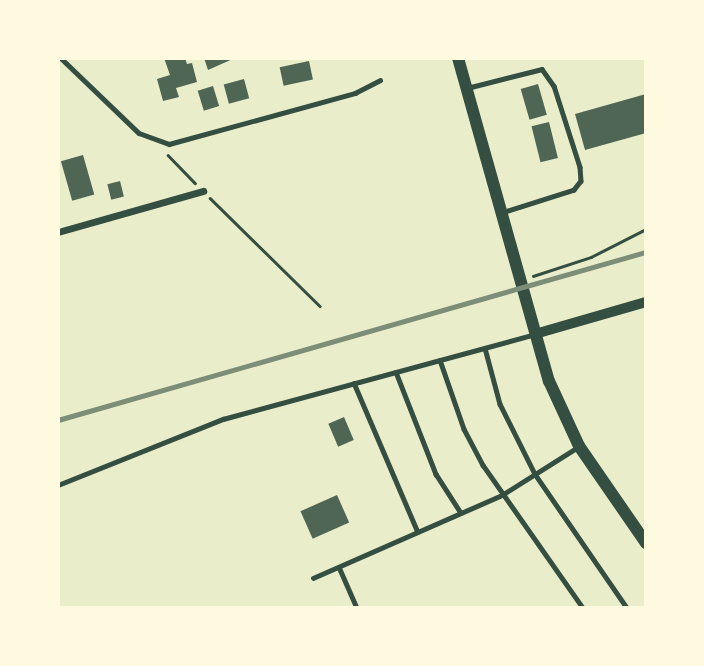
<!DOCTYPE html>
<html>
<head>
<meta charset="utf-8">
<style>
	body { margin:0 }
	#map { position:relative; width:704px; height:666px; overflow:hidden; background:#e9edc9; font-family:"IBM Plex Sans",sans-serif }
	div>[style] { position:absolute }
	.building>* { inset:0; background:#4f6655; transform-origin:0 0 }
	.path>* { height:2.5px; margin:-1.25px; padding:0 1.25px; transform-origin:1.25px; border-radius:1.25px; background:#344e41 }
	.service>* { height:4.5px; margin:-2.25px; padding:0 2.25px; transform-origin:2.25px; border-radius:2.25px; background:#344e41 }
	.minor>* { height:7px; margin:-3.5px; padding:0 3.5px; transform-origin:3.5px; border-radius:3.5px; background:#344e41 }
	.tertiary>* { height:10px; margin:-5px; padding:0 5px; transform-origin:5px; border-radius:5px; background:#344e41 }
	.secondary>* { height:12px; margin:-6px; padding:0 6px; transform-origin:6px; border-radius:6px; background:#344e41 }
	.rail>* { height:4.5px; margin:-2.25px; padding:0 2.25px; transform-origin:2.25px; border-radius:2.25px; background:#7c8e77 }
	span { translate:-50% -50%; white-space:nowrap; text-align:center; line-height:1.15; -webkit-text-stroke:6px #fefae0; paint-order:stroke }
	.frame { position:absolute; inset:0; border:60px solid #fefae0; pointer-events:none }
</style>
</head>
<body>
<div id="map">
	<div class="building">
		<div style="clip-path:polygon(164px 58px,185px 58px,187px 64px,192px 63px,197px 82px,176px 88px,179px 97px,163px 101px,157px 79px,170px 75px)"></div>
		<div style="clip-path:polygon(204px 58px,235px 58px,208px 70px)"></div>
		<div style="left:309px;top:61px;width:19px;height:30px;rotate:78deg"></div>
		<div style="left:244px;top:79px;width:20px;height:21px;rotate:75deg"></div>
		<div style="left:538px;top:84px;width:32px;height:18px;rotate:74deg"></div>
		<div style="left:213px;top:86px;width:21px;height:16px;rotate:73deg"></div>
		<div style="clip-path:polygon(646px 94px,646px 133px,585px 150px,575px 114px)"></div>
		<div style="left:549px;top:122px;width:37px;height:18px;rotate:76deg"></div>
		<div style="left:83px;top:155px;width:41px;height:23px;rotate:74deg"></div>
		<div style="left:120px;top:181px;width:16px;height:13px;rotate:76deg"></div>
		<div style="left:344px;top:417px;width:25px;height:17px;rotate:67deg"></div>
		<div style="left:337px;top:495px;width:30px;height:40px;rotate:66deg"></div>
	</div>
	<div class="path">
		<div style="left:168px;top:155px;width:39px;rotate:46deg"></div>
		<div style="left:210px;top:198px;width:154px;rotate:44.5deg"></div>
		<div style="left:533px;top:276px;width:61px;rotate:-18.1deg"></div>
		<div style="left:591px;top:257px;width:62px;rotate:-27deg"></div>
	</div>
	<div class="service">
		<div style="left:61px;top:58px;width:108px;rotate:43.9deg"></div>
		<div style="left:139px;top:133px;width:32px;rotate:20deg"></div>
		<div style="left:169px;top:144px;width:193px;rotate:-15.3deg"></div>
		<div style="left:355px;top:93px;width:28px;rotate:-27deg"></div>
		<div style="left:467px;top:88px;width:77px;rotate:-14.2deg"></div>
		<div style="left:542px;top:69px;width:21px;rotate:55deg"></div>
		<div style="left:554px;top:86px;width:85px;rotate:72.2deg"></div>
		<div style="left:580px;top:167px;width:14px;rotate:86deg"></div>
		<div style="left:581px;top:181px;width:11px;rotate:128deg"></div>
		<div style="left:574px;top:190px;width:76px;rotate:162.3deg"></div>
		<div style="left:485px;top:348px;width:58px;rotate:75deg"></div>
		<div style="left:500px;top:404px;width:78px;rotate:63.4deg"></div>
		<div style="left:535px;top:474px;width:163px;rotate:55.5deg"></div>
		<div style="left:440px;top:360px;width:73px;rotate:70.8deg"></div>
		<div style="left:464px;top:429px;width:41px;rotate:62.2deg"></div>
		<div style="left:483px;top:465px;width:174px;rotate:55deg"></div>
		<div style="left:396px;top:372px;width:110px;rotate:68.6deg"></div>
		<div style="left:436px;top:474px;width:46px;rotate:57.3deg"></div>
		<div style="left:354px;top:383px;width:162px;rotate:66.8deg"></div>
		<div style="left:58px;top:485px;width:178px;rotate:-21.8deg"></div>
		<div style="left:223px;top:419px;width:321px;rotate:-15.2deg"></div>
		<div style="left:339px;top:567px;width:45px;rotate:66.3deg"></div>
		<div style="left:313px;top:578px;width:206px;rotate:-23.7deg"></div>
		<div style="left:502px;top:495px;width:90px;rotate:-32.3deg"></div>
	</div>
	<div class="minor">
		<div style="left:58px;top:232px;width:151px;rotate:-15.8deg"></div>
	</div>
	<div class="tertiary">
		<div style="left:535px;top:334px;width:116px;rotate:-16.1deg"></div>
	</div>
	<div class="secondary">
		<div style="left:458px;top:58px;width:336px;rotate:74.3deg"></div>
		<div style="left:549px;top:381px;width:72px;rotate:65.2deg"></div>
		<div style="left:579px;top:446px;width:118px;rotate:55.4deg"></div>
	</div>
	<div class="rail">
		<div style="left:58px;top:420px;width:612px;rotate:-15.95deg"></div>
	</div>
	<div class="frame"></div>
</div>
</body>
</html>
